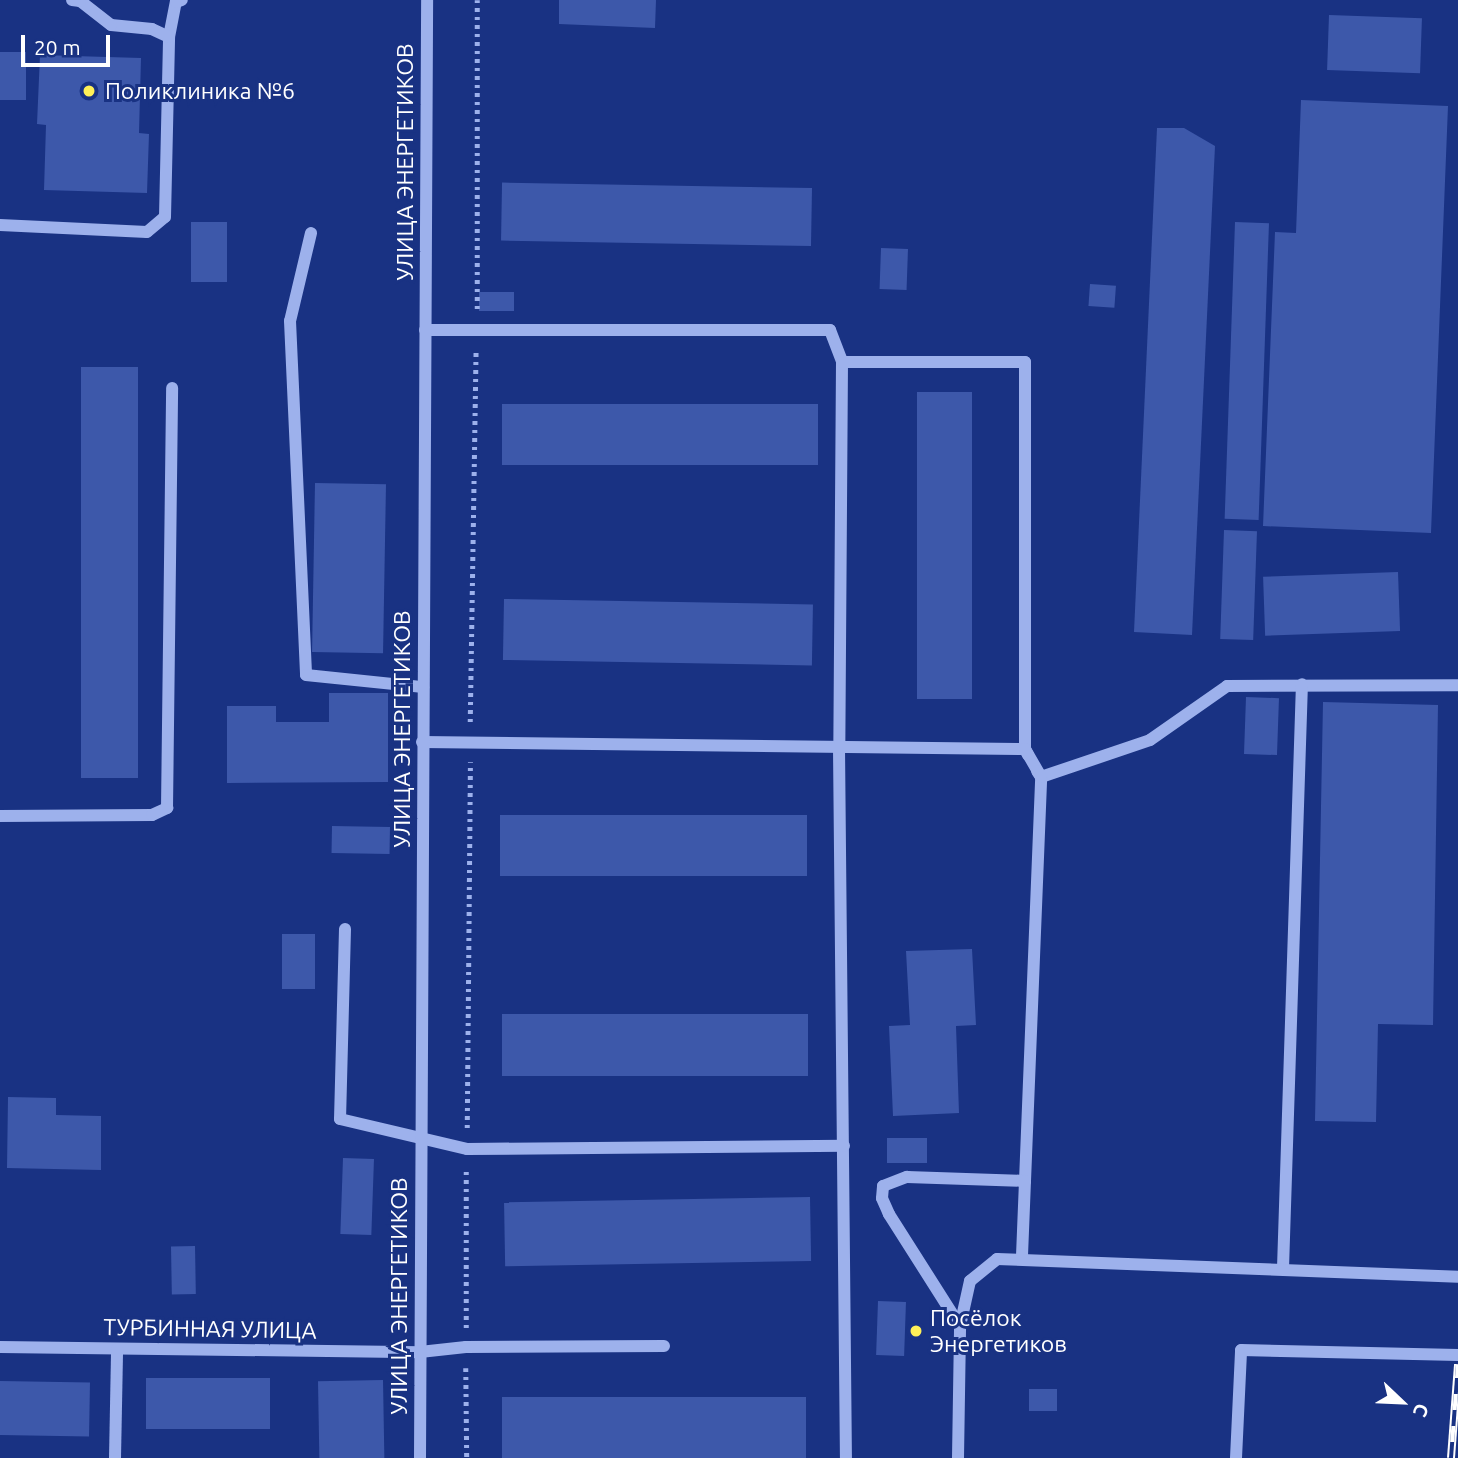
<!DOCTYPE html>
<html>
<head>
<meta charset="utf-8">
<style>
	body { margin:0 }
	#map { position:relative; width:1458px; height:1458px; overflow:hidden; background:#193283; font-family:Ubuntu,sans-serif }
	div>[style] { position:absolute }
	.building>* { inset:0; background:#3d58aa; transform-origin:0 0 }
	.path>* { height:4.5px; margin-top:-2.25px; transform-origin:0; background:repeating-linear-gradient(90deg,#9db1ec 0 3.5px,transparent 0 8.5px) }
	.minor>* { height:12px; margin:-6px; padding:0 6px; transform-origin:6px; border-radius:6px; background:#9db1ec }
	.rail>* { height:8px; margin-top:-4px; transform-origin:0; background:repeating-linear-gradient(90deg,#193283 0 16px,#fff 0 32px); box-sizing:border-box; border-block:2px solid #fff }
	.dots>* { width:19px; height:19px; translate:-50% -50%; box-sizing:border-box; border:4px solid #193283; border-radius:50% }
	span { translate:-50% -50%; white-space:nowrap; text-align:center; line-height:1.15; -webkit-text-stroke:6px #193283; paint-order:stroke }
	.poi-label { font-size:23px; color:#fff }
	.left { translate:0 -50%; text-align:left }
	.street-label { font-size:23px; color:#fff }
	.north { position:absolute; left:1367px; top:1367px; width:70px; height:70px; -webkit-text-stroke:5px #193283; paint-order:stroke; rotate:113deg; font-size:19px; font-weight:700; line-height:28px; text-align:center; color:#fff }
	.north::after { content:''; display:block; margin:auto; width:24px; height:32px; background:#fff; clip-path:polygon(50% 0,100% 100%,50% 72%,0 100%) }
	.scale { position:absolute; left:21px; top:35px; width:89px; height:32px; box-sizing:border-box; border:4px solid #fff; border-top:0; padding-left:9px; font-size:21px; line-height:24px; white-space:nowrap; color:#fff; -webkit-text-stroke:5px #193283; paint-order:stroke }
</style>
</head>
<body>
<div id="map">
	<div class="building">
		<div style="clip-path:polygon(559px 0,656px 0,655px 28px,559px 24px)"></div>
		<div style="left:1329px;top:15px;width:93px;height:55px;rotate:2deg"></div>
		<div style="left:0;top:52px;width:26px;height:48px"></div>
		<div style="clip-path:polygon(40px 55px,141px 58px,139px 133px,149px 134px,147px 193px,44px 190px,46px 125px,37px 124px)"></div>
		<div style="clip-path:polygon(1301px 100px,1448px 106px,1431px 533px,1263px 526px,1275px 232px,1296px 233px)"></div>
		<div style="clip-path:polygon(1157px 128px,1184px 128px,1215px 146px,1192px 635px,1134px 632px)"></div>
		<div style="left:812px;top:188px;width:58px;height:310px;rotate:91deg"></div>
		<div style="left:191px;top:222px;width:36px;height:60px"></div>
		<div style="left:1235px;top:222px;width:34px;height:297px;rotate:2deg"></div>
		<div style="left:881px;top:248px;width:27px;height:41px;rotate:2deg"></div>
		<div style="left:1090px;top:284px;width:26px;height:22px;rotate:4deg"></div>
		<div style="left:479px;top:292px;width:35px;height:19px"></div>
		<div style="left:81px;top:367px;width:57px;height:411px"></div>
		<div style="left:917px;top:392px;width:55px;height:307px"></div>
		<div style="left:818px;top:404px;width:61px;height:316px;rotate:90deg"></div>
		<div style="left:315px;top:483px;width:71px;height:169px;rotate:1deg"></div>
		<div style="left:1224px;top:530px;width:33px;height:109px;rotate:2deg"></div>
		<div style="left:1398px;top:572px;width:59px;height:135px;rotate:88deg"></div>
		<div style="left:504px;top:599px;width:309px;height:61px;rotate:1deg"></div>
		<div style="clip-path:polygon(329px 693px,388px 693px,388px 782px,227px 783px,227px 706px,276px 706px,276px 722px,329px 722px)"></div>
		<div style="left:1246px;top:697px;width:33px;height:57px;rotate:2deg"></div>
		<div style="clip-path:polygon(1323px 702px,1438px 705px,1433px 1025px,1378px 1024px,1376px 1122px,1315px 1121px)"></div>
		<div style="left:807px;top:815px;width:61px;height:307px;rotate:90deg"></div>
		<div style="left:332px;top:826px;width:58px;height:27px;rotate:1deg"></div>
		<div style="left:282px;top:934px;width:33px;height:55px"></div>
		<div style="clip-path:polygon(972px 949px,976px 1025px,956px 1026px,959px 1113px,893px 1116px,889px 1026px,910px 1025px,906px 951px)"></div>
		<div style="left:502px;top:1014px;width:306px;height:62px"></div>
		<div style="clip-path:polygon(8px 1097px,56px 1098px,56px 1115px,101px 1116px,101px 1170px,7px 1168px)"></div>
		<div style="left:887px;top:1138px;width:40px;height:25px"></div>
		<div style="left:343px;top:1158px;width:31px;height:76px;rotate:2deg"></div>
		<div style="left:810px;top:1197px;width:64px;height:306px;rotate:89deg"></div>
		<div style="left:195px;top:1246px;width:48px;height:24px;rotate:89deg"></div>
		<div style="left:878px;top:1301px;width:28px;height:54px;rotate:2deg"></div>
		<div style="left:146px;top:1378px;width:124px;height:51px"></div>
		<div style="left:383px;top:1380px;width:78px;height:65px;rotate:89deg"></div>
		<div style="left:0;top:1381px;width:90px;height:54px;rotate:1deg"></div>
		<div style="left:1029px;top:1389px;width:28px;height:22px"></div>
		<div style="left:806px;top:1397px;width:61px;height:304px;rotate:90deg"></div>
	</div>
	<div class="path">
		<div style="left:477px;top:309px;width:309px;rotate:-90deg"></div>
		<div style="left:470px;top:722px;width:373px;rotate:-89.1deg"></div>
		<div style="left:467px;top:1128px;width:366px;rotate:-89.5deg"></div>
		<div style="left:466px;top:1328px;width:160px;rotate:-90deg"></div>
		<div style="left:466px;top:1368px;width:90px;rotate:89.4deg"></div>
	</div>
	<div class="minor">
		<div style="left:169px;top:37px;width:36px;rotate:-79deg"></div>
		<div style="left:176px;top:2px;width:6px;rotate:-18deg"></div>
		<div style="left:0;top:225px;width:147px;rotate:2.7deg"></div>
		<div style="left:147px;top:232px;width:23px;rotate:-40deg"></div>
		<div style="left:165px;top:217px;width:180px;rotate:-88.7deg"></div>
		<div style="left:169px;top:37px;width:19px;rotate:-155deg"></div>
		<div style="left:152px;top:29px;width:41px;rotate:-174.4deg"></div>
		<div style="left:111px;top:25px;width:39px;rotate:-142deg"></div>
		<div style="left:80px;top:1px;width:8px;rotate:-173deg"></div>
		<div style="left:311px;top:233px;width:90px;rotate:103.4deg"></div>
		<div style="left:290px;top:321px;width:354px;rotate:87.4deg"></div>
		<div style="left:306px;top:675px;width:118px;rotate:5.9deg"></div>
		<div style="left:425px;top:330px;width:405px"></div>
		<div style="left:830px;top:330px;width:34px;rotate:69deg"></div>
		<div style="left:842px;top:362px;width:386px;rotate:90.4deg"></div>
		<div style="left:839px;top:748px;width:710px;rotate:89.44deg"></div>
		<div style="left:842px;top:362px;width:183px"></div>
		<div style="left:1025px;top:362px;width:387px;rotate:90deg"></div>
		<div style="left:1025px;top:749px;width:7px;rotate:63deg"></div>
		<div style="left:422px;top:742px;width:603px;rotate:0.67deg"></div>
		<div style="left:1025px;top:749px;width:32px;rotate:60deg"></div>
		<div style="left:1041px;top:777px;width:115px;rotate:-18.7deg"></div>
		<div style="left:1150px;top:740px;width:94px;rotate:-35deg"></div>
		<div style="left:1227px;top:686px;width:231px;rotate:-0.2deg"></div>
		<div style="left:0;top:816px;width:152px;rotate:-0.4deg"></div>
		<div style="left:152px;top:815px;width:17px;rotate:-25deg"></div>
		<div style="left:167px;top:808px;width:420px;rotate:-89.3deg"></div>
		<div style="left:345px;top:929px;width:190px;rotate:91.5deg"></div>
		<div style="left:340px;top:1119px;width:130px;rotate:13.3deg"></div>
		<div style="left:467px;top:1149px;width:377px;rotate:-0.5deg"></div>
		<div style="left:1025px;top:1181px;width:404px;rotate:-87.7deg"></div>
		<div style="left:1041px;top:777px;width:7px;rotate:-124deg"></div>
		<div style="left:1283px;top:1268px;width:584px;rotate:-88.14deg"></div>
		<div style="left:960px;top:1326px;width:133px;rotate:-122.4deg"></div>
		<div style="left:889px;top:1214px;width:17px;rotate:-114deg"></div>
		<div style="left:882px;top:1198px;width:12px;rotate:-85deg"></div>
		<div style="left:883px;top:1186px;width:26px;rotate:-21deg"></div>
		<div style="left:907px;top:1177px;width:118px;rotate:1.9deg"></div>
		<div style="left:1025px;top:1181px;width:76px;rotate:92.3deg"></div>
		<div style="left:0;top:1347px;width:420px;rotate:0.7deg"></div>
		<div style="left:420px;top:1352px;width:46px;rotate:-6.2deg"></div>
		<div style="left:466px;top:1347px;width:198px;rotate:-0.3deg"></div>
		<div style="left:115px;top:1458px;width:109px;rotate:-88.9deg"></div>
		<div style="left:420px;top:1458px;width:1458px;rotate:-89.72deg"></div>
		<div style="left:958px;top:1458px;width:132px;rotate:-89.1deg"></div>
		<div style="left:960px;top:1326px;width:46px;rotate:-77.5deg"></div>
		<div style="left:970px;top:1281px;width:35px;rotate:-39deg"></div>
		<div style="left:997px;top:1259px;width:461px;rotate:2.2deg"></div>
		<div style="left:1236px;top:1458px;width:108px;rotate:-87.3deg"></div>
		<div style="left:1241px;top:1350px;width:217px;rotate:1.3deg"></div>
	</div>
	<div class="rail">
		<div style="left:1451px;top:1458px;width:94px;rotate:-85.7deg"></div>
	</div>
	<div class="dots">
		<div style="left:89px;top:91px;background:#fff058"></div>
		<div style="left:916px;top:1331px;background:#fff058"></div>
	</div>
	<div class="poi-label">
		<span class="left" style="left:105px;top:91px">Поликлиника №6</span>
		<span class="left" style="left:930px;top:1331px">Посёлок<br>Энергетиков</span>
	</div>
	<div class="street-label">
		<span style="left:405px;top:162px;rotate:-90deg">УЛИЦА ЭНЕРГЕТИКОВ</span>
		<span style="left:402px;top:729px;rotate:-90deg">УЛИЦА ЭНЕРГЕТИКОВ</span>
		<span style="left:399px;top:1296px;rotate:-90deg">УЛИЦА ЭНЕРГЕТИКОВ</span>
		<span style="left:210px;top:1329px;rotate:1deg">ТУРБИННАЯ УЛИЦА</span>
	</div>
	<div class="north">С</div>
	<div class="scale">20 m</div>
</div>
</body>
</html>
